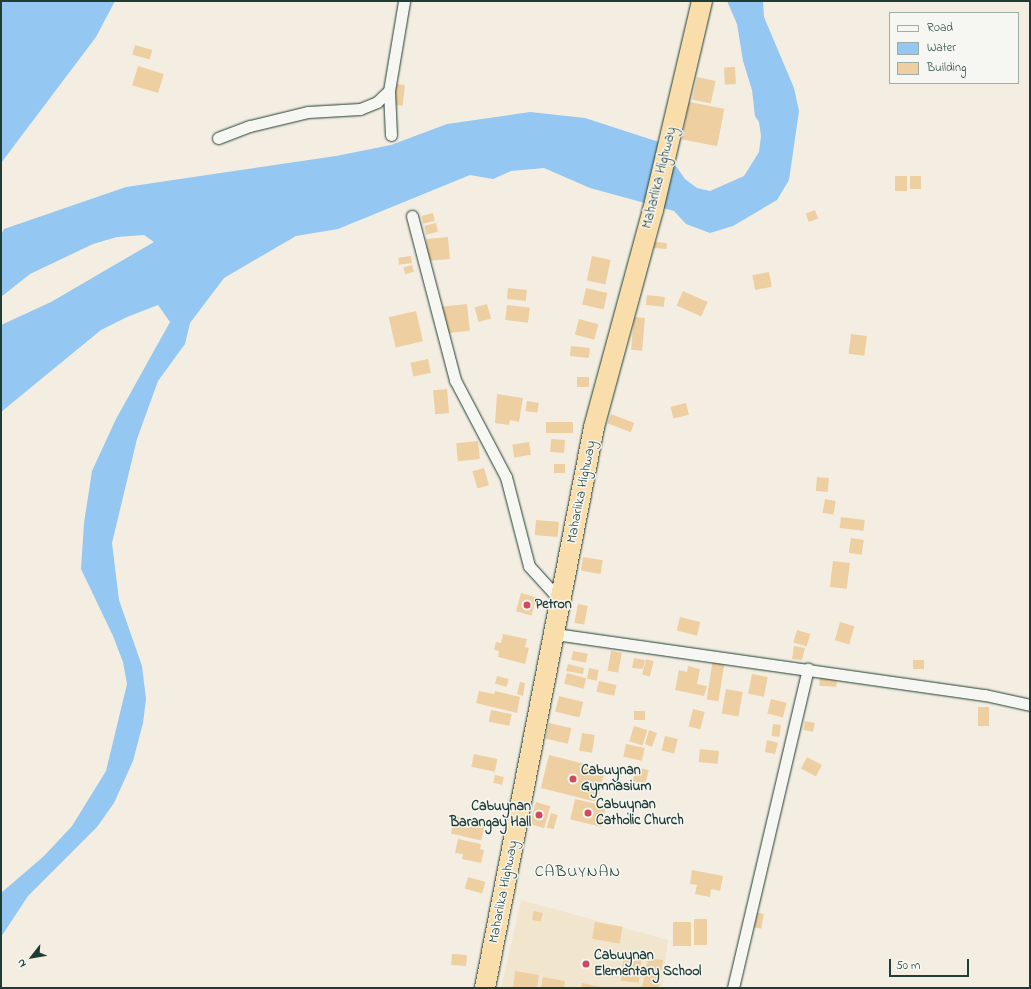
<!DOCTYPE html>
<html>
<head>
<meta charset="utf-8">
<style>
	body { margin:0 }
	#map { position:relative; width:1031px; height:989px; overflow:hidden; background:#f4eee2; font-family:"Indie Flower",sans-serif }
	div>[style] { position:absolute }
	.built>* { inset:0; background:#f2e5ce }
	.water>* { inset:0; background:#94c7f1 }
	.building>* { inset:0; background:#eecfa1; transform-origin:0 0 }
	.roads { filter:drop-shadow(0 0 1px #1f3d34) drop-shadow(0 0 1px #1f3d34) }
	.street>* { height:11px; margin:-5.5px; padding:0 5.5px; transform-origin:5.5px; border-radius:5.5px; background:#f6f6f2 }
	.highway>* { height:20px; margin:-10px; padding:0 10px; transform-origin:10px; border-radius:10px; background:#f9deab }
	.dots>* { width:11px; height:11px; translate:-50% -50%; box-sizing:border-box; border:2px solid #f6f6f2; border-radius:50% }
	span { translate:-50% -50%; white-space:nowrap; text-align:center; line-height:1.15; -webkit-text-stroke:3px #f6f6f2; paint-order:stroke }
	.street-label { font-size:14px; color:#1f3d34 }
	.poi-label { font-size:14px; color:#1f3d34; font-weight:700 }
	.left { translate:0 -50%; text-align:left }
	.right { translate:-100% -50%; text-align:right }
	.quarter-label { font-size:16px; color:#1f3d34; letter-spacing:1px }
	.frame { position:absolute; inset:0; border:2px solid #1f3d34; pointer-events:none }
	.legend { position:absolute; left:889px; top:12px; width:130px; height:72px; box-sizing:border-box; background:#f6f6f2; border:1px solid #a0aca6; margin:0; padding:5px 7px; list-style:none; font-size:12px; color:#1f3d34 }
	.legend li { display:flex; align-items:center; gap:8px; height:20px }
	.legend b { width:20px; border:1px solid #a0aca6 }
	.north { position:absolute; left:12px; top:937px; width:40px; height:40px; -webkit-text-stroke:3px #f6f6f2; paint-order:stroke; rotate:239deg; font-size:11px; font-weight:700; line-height:16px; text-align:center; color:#1f3d34 }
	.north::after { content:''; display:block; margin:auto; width:14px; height:18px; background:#1f3d34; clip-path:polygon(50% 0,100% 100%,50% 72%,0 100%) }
	.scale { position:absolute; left:889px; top:959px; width:80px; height:18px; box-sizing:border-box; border:2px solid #1f3d34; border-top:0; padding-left:5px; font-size:12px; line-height:14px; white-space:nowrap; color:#1f3d34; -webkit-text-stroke:3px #f6f6f2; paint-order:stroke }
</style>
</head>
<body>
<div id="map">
	<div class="built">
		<div style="clip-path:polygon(521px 900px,668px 940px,662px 988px,501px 988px)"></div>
	</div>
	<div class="water">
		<div style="clip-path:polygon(1px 1px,115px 1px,96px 37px,1px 163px)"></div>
		<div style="clip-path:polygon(727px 1px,763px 1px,764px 17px,794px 88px,799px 111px,789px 180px,777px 200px,733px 226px,710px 233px,686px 224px,674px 211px,590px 188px,544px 168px,511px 171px,493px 179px,470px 175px,338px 229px,296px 236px,224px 278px,190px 323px,185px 344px,158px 381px,137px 439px,112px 543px,119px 600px,142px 666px,146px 699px,143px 723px,133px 761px,114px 803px,97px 827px,28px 896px,1px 937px,1px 893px,44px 856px,72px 826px,106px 771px,127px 684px,123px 662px,113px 636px,81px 569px,84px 523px,92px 471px,116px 419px,170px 322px,158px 305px,127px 317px,101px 330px,1px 412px,1px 325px,51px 302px,154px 242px,144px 235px,117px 237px,93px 244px,30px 274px,1px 297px,1px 235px,4px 229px,126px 187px,336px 156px,391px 145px,447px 124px,530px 112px,585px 118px,659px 142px,685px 179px,697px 188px,710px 191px,744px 176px,759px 152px,761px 136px,759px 122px,755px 116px,752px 90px,743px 61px,737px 24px)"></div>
	</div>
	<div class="building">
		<div style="left:135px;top:45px;width:18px;height:10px;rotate:16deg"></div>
		<div style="left:138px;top:66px;width:27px;height:20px;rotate:17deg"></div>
		<div style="left:735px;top:67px;width:17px;height:11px;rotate:87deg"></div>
		<div style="left:697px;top:77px;width:19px;height:23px;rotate:12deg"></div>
		<div style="left:396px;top:84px;width:9px;height:21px;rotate:6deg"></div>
		<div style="left:689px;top:102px;width:36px;height:38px;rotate:11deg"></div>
		<div style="left:895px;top:176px;width:12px;height:15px"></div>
		<div style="left:910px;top:176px;width:11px;height:13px"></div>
		<div style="left:815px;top:210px;width:9px;height:10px;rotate:69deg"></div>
		<div style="left:433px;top:213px;width:8px;height:12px;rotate:76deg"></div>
		<div style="left:436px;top:223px;width:9px;height:12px;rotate:77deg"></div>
		<div style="left:448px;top:237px;width:22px;height:22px;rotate:85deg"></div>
		<div style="left:654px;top:242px;width:13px;height:6px;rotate:4deg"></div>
		<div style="left:411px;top:256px;width:7px;height:13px;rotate:82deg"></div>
		<div style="left:592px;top:256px;width:19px;height:25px;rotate:12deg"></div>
		<div style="left:412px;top:265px;width:7px;height:9px;rotate:74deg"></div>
		<div style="left:769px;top:272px;width:15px;height:17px;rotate:79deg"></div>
		<div style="left:508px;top:288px;width:19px;height:11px;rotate:6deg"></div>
		<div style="left:586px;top:288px;width:22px;height:17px;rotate:13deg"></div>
		<div style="left:683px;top:291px;width:27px;height:16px;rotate:24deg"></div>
		<div style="left:647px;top:295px;width:18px;height:10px;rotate:6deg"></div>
		<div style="left:467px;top:304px;width:27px;height:26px;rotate:84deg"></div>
		<div style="left:487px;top:304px;width:15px;height:13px;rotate:74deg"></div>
		<div style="left:507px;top:305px;width:23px;height:15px;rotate:7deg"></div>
		<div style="left:416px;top:311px;width:31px;height:28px;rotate:77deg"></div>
		<div style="left:634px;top:317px;width:11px;height:33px;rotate:5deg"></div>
		<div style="left:579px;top:319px;width:20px;height:16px;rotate:15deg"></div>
		<div style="left:851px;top:334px;width:16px;height:20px;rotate:7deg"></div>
		<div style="left:571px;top:346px;width:19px;height:10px;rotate:6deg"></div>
		<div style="left:428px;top:359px;width:14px;height:18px;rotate:78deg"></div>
		<div style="left:577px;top:377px;width:12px;height:10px"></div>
		<div style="left:447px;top:389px;width:24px;height:14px;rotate:85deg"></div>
		<div style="clip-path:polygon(497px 394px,523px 398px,519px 422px,510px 420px,509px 425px,495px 423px)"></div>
		<div style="left:527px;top:401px;width:12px;height:10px;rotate:9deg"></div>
		<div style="left:686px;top:403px;width:12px;height:16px;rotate:76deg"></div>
		<div style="left:611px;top:414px;width:25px;height:10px;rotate:21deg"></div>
		<div style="left:546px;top:422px;width:27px;height:11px"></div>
		<div style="left:551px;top:439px;width:14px;height:13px;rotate:4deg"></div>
		<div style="left:478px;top:441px;width:18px;height:22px;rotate:84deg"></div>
		<div style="left:529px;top:442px;width:13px;height:17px;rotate:81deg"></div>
		<div style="left:554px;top:464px;width:11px;height:9px"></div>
		<div style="left:484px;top:468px;width:18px;height:12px;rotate:74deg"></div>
		<div style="left:817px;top:477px;width:12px;height:14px;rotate:5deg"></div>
		<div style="left:825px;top:499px;width:11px;height:14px;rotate:10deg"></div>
		<div style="left:841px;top:517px;width:24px;height:11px;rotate:7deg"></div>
		<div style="left:536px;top:520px;width:23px;height:15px;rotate:5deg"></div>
		<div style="left:851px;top:538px;width:13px;height:15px;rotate:9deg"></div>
		<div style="left:583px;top:557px;width:20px;height:14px;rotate:9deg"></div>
		<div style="left:833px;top:561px;width:17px;height:26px;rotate:7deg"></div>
		<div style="left:521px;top:593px;width:16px;height:19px;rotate:15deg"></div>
		<div style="left:578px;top:604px;width:10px;height:19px;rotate:11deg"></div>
		<div style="left:680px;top:617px;width:21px;height:14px;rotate:14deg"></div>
		<div style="left:840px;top:622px;width:15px;height:19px;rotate:16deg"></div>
		<div style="left:797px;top:630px;width:14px;height:13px;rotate:17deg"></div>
		<div style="clip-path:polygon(503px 634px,527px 639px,525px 647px,529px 648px,525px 664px,498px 657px,499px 651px,494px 650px,496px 642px,501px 643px)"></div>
		<div style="clip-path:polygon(794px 646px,805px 648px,802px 660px,792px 659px)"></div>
		<div style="left:573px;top:651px;width:15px;height:9px;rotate:11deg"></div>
		<div style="left:611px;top:651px;width:11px;height:20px;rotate:10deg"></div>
		<div style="clip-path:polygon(634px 658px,645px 660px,643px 669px,632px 668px)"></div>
		<div style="left:646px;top:659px;width:8px;height:16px;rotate:14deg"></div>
		<div style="left:713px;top:659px;width:12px;height:41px;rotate:9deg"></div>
		<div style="left:913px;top:660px;width:11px;height:9px"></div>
		<div style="clip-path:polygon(568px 664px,584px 668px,583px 674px,566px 671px)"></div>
		<div style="clip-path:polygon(688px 666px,700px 669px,697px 684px,707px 686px,704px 696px,675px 690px,679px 670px,687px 672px)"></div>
		<div style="left:589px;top:668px;width:10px;height:11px;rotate:11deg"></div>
		<div style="left:567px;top:673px;width:20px;height:11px;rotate:15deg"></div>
		<div style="left:752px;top:674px;width:16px;height:20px;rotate:11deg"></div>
		<div style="left:820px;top:674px;width:17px;height:12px;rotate:3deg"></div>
		<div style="left:497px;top:676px;width:12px;height:8px;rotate:14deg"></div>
		<div style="left:599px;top:681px;width:18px;height:11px;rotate:13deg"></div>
		<div style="clip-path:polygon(520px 682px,525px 683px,523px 696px,517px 694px)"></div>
		<div style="left:726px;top:689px;width:17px;height:25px;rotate:10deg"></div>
		<div style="clip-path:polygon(479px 691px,494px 694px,495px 691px,520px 697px,517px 713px,476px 703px)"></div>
		<div style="left:559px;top:696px;width:25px;height:16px;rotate:14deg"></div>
		<div style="left:771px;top:699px;width:16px;height:15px;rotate:14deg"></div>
		<div style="left:978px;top:707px;width:11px;height:19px"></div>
		<div style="left:693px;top:709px;width:12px;height:18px;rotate:14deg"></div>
		<div style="left:491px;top:710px;width:21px;height:12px;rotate:11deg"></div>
		<div style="left:645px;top:711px;width:9px;height:11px;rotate:90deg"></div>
		<div style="left:805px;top:721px;width:10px;height:9px;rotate:11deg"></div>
		<div style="left:549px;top:723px;width:23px;height:16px;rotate:13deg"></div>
		<div style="left:773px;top:724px;width:8px;height:12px;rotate:7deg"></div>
		<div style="left:634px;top:726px;width:14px;height:16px;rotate:17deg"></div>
		<div style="clip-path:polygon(649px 730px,657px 733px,652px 747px,645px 744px)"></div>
		<div style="left:582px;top:733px;width:13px;height:18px;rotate:9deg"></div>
		<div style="left:665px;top:736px;width:13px;height:15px;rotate:13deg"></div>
		<div style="clip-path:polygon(767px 740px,778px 743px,775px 754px,765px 752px)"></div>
		<div style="left:626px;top:744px;width:19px;height:13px;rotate:12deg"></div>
		<div style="left:700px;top:749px;width:19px;height:13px;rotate:6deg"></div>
		<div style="left:474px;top:754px;width:24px;height:13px;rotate:12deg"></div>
		<div style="left:549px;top:755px;width:58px;height:34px;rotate:14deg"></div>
		<div style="left:807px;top:757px;width:17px;height:13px;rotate:28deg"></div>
		<div style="left:636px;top:767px;width:13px;height:15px;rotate:13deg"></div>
		<div style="left:495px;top:775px;width:9px;height:8px;rotate:13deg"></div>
		<div style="left:575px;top:799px;width:32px;height:21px;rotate:13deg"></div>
		<div style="left:536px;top:802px;width:15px;height:23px;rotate:16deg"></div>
		<div style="left:551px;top:813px;width:7px;height:15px;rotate:16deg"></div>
		<div style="left:455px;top:816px;width:31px;height:18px;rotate:13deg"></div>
		<div style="clip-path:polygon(458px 839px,481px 844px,480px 849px,484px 850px,481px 863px,462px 859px,463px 854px,455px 853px)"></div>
		<div style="clip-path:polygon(692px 870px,723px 876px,720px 891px,711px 889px,710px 897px,695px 894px,697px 885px,690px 884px)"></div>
		<div style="left:468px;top:877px;width:18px;height:12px;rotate:16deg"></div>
		<div style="left:534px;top:911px;width:9px;height:9px;rotate:13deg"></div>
		<div style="left:753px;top:912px;width:11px;height:15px;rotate:10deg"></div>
		<div style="left:694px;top:919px;width:13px;height:26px"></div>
		<div style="left:595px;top:922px;width:28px;height:17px;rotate:10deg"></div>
		<div style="left:673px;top:922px;width:18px;height:24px"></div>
		<div style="left:624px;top:952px;width:18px;height:29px;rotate:6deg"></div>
		<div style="left:452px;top:954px;width:15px;height:11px;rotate:4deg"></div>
		<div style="clip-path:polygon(648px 958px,663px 960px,658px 988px,642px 988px)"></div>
		<div style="clip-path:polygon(515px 971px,539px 975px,537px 988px,513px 988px)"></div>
		<div style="clip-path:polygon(543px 977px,565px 981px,564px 988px,541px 988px)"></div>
		<div style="clip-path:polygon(582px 983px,601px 987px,601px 988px,581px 988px)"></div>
	</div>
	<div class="roads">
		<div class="street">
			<div style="left:389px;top:91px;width:44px;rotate:87.4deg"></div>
			<div style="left:218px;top:138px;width:34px;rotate:-21deg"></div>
			<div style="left:250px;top:126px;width:60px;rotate:-13.6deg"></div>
			<div style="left:308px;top:112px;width:52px;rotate:-3.3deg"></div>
			<div style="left:360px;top:109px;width:18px;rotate:-22deg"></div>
			<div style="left:377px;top:102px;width:16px;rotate:-43deg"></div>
			<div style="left:389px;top:91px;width:91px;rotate:-80.5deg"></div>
			<div style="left:412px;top:216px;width:170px;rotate:75.3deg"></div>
			<div style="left:455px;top:380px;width:110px;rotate:62.3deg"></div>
			<div style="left:506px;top:477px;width:92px;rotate:75.5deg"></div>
			<div style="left:529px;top:566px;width:47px;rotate:47.6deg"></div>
			<div style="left:555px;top:634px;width:434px;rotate:8.1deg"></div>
			<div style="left:985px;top:695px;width:46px;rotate:12.5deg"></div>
			<div style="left:733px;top:988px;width:328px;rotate:-76.8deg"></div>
		</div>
		<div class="highway">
			<div style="left:485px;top:988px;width:571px;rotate:-79deg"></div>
			<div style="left:594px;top:427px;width:225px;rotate:-74.8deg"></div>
			<div style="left:653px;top:210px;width:215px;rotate:-76.8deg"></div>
		</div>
	</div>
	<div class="dots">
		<div style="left:527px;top:605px;background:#d1495b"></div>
		<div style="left:573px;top:779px;background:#d1495b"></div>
		<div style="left:588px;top:813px;background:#d1495b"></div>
		<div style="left:539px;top:815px;background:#d1495b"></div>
		<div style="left:586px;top:964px;background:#d1495b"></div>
	</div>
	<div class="street-label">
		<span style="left:660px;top:178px;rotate:-76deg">Maharlika Highway</span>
		<span style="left:582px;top:492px;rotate:-79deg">Maharlika Highway</span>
		<span style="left:504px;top:892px;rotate:-79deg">Maharlika Highway</span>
	</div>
	<div class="poi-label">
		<span class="left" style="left:535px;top:605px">Petron</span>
		<span class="left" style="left:581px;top:779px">Cabuynan<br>Gymnasium</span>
		<span class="left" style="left:596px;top:813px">Cabuynan<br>Catholic Church</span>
		<span class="right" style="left:531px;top:815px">Cabuynan<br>Barangay Hall</span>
		<span class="left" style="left:594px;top:964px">Cabuynan<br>Elementary School</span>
	</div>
	<div class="quarter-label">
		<span style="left:578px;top:872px">CABUYNAN</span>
	</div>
	<div class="frame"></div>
	<ul class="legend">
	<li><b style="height:5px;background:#f6f6f2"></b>Road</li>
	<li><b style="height:11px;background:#94c7f1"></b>Water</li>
	<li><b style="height:11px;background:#eecfa1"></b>Building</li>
	</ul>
	<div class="north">N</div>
	<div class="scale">50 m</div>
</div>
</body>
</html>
